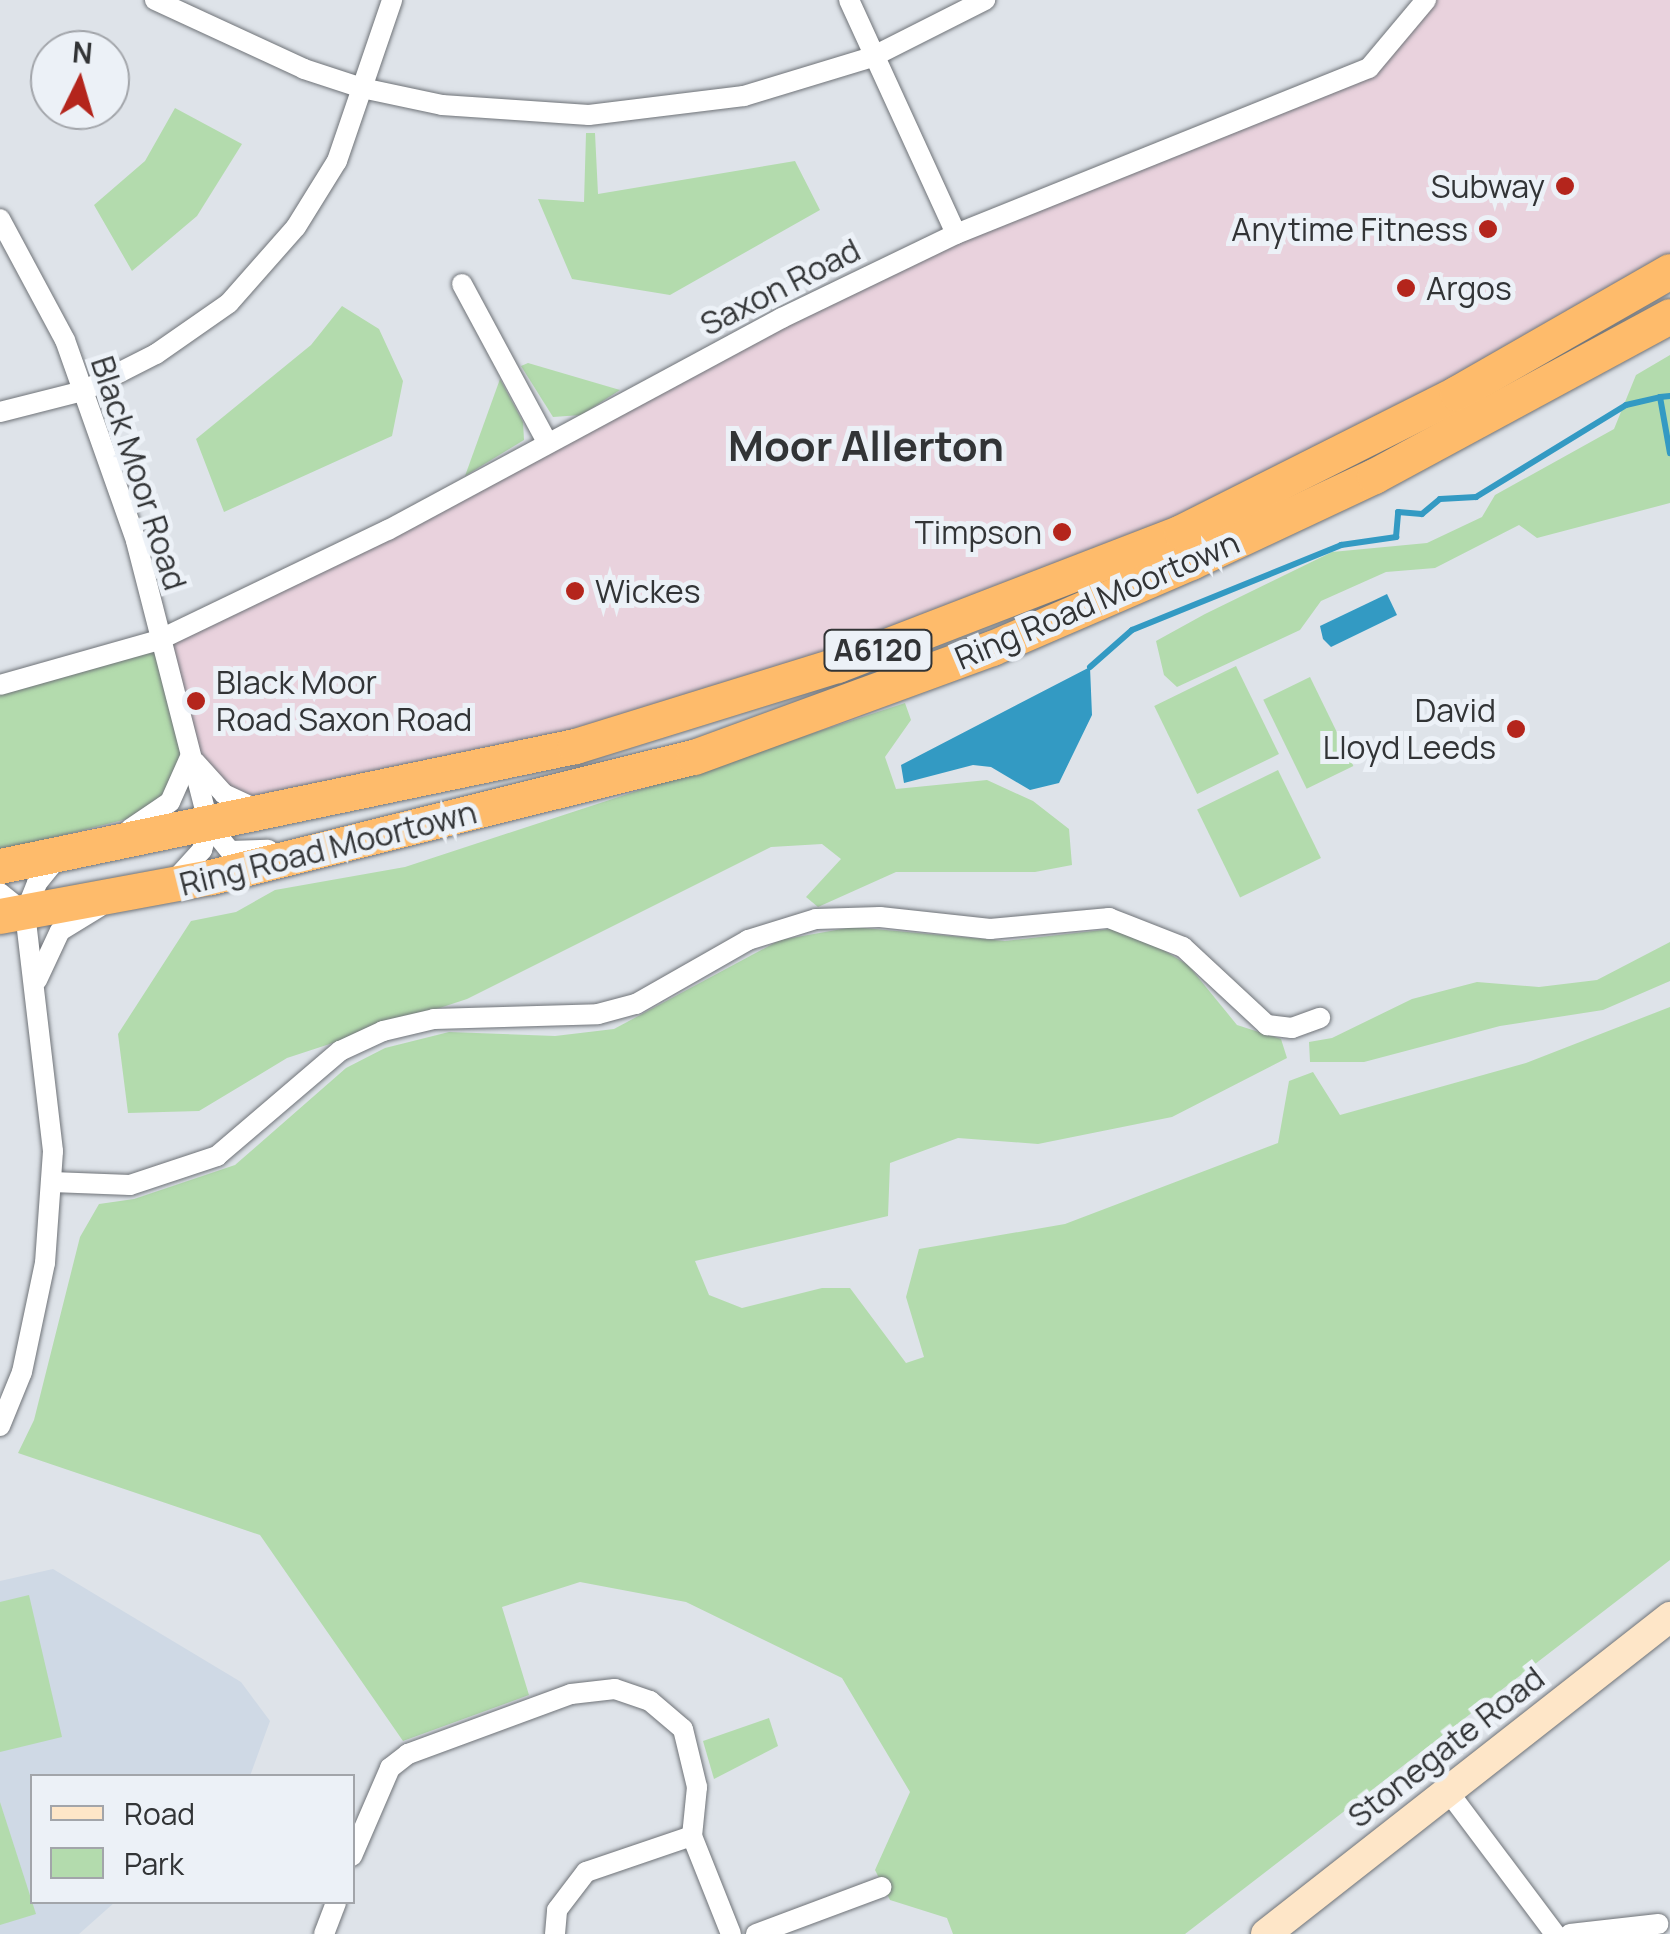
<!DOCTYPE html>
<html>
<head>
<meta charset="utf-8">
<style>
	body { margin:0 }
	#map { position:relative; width:1670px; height:1934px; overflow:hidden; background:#dee3e9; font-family:Manrope,sans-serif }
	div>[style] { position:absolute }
	.commercial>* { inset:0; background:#e9d2dd }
	.built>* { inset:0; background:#cfd9e5 }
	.green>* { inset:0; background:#b3dbad; transform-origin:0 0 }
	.water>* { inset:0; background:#339ac3 }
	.stream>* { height:6px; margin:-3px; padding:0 3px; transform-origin:3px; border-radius:3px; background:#339ac3 }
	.roads { filter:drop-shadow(0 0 2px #6f7378) drop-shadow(0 0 2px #6f7378) }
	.minor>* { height:20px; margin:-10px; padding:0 10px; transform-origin:10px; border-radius:10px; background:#fff }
	.secondary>* { height:30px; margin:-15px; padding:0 15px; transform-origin:15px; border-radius:15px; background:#fee6c8 }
	.trunk>* { height:35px; margin:-17.5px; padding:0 17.5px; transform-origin:17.5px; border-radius:17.5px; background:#febb6b }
	.dots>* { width:28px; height:28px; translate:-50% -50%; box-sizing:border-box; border:5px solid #ecf1f7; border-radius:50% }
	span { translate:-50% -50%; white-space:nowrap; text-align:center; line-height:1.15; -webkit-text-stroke:10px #ecf1f7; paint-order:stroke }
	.shield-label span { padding:2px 8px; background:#ecf1f7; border:2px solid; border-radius:8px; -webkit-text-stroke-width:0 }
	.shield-label { font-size:30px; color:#323436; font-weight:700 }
	.poi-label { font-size:32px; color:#323436 }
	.right { translate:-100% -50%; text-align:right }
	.left { translate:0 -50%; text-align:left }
	.street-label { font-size:32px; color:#323436 }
	.district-label { font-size:42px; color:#323436; font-weight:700 }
	.legend { position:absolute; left:30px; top:1774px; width:325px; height:130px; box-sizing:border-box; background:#ecf1f7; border:2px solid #a2a5aa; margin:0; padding:12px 18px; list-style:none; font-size:30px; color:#323436 }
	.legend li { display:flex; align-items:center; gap:20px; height:50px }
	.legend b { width:50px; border:2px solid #a2a5aa }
	.north { position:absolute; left:30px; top:30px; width:100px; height:100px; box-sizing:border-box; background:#ecf1f7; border:2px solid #a2a5aa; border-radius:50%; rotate:5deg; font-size:28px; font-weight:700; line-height:40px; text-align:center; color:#323436 }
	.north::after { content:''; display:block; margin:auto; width:35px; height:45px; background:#b4251c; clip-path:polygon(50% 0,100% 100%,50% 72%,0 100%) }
</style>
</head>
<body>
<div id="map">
	<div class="commercial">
		<div style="clip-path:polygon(1426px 0,1670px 0,1670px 271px,1457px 393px,837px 665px,209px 825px,159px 640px,782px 318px,1369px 68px)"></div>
	</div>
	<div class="built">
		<div style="clip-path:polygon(53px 1569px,241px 1682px,270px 1721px,250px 1776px,32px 1776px,32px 1902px,115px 1902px,79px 1934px,0 1934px,0 1581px)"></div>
	</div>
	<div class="green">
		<div style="clip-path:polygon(175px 108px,242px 144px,197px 216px,132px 271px,94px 205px,145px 161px)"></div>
		<div style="clip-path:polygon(586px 133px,595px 133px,598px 194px,795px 161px,820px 210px,670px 295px,572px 279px,538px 199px,584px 202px)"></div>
		<div style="clip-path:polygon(342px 306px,379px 329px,403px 381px,392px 436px,224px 512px,196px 439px,311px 345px)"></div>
		<div style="clip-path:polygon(1670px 355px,1670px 503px,1537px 538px,1519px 525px,1435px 568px,1386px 572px,1321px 601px,1300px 630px,1177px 687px,1164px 675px,1156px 641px,1205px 614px,1332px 552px,1427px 543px,1482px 517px,1495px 495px,1614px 429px,1636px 375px)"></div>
		<div style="clip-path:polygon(528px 363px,620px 390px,581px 415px,553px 417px,521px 366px)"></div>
		<div style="clip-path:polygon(500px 379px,523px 422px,524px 440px,465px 476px)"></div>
		<div style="clip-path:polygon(159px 640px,190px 757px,166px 792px,135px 817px,0 851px,0 685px)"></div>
		<div style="left:1236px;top:666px;width:98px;height:91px;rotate:64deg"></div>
		<div style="left:1310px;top:677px;width:99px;height:52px;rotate:64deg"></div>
		<div style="clip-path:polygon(905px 703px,911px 720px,885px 757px,896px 789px,987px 780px,1033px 801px,1069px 829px,1072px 865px,1035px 872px,896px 872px,818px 907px,806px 897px,841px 859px,822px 844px,771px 847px,467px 999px,287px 1058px,199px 1111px,128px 1113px,118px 1034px,191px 921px,236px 912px,275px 890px,405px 867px)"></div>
		<div style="left:1278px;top:770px;width:98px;height:90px;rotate:64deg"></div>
		<div style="clip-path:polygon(853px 927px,1005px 941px,1111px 929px,1137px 934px,1188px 965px,1237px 1025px,1281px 1039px,1287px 1058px,1172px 1117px,1038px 1144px,958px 1138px,890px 1163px,888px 1216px,695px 1261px,709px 1295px,742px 1308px,822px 1288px,850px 1288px,906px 1363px,924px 1357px,906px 1297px,919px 1249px,1065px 1224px,1278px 1143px,1289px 1081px,1313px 1072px,1340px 1115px,1526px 1063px,1670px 1007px,1670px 1560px,1185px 1934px,953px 1934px,947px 1918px,890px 1900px,875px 1870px,910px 1792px,842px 1678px,686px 1602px,580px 1582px,502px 1607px,529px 1695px,403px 1741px,260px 1535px,18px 1453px,34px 1420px,80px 1237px,99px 1204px,134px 1199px,235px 1165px,346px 1068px,385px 1048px,449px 1032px,555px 1036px,614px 1029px,780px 940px)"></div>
		<div style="clip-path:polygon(1670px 942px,1670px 981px,1603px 1010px,1500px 1026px,1364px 1062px,1310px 1062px,1309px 1042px,1332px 1038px,1412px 999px,1477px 982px,1539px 987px,1597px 980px)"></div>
		<div style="clip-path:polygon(29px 1595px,62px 1737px,0 1752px,0 1602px)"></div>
		<div style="clip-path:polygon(769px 1718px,778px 1746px,714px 1779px,703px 1741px)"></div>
		<div style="clip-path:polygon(0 1802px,36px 1914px,0 1925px)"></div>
	</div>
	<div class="water">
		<div style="clip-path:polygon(1387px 594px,1397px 615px,1331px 647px,1323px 639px,1320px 626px)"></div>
		<div style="clip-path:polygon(1090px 667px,1092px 715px,1059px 783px,1030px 790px,991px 767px,973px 765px,904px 783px,901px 765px)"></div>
	</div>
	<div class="stream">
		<div style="left:1660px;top:397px;width:10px;rotate:-6deg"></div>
		<div style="left:1090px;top:667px;width:56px;rotate:-41.4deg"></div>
		<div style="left:1132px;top:630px;width:226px;rotate:-22.1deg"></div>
		<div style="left:1341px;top:545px;width:56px;rotate:-8.3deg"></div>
		<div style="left:1396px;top:537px;width:25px;rotate:-85deg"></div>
		<div style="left:1398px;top:512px;width:24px;rotate:5deg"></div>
		<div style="left:1422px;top:514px;width:23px;rotate:-40deg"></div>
		<div style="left:1440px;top:499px;width:36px;rotate:-3deg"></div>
		<div style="left:1476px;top:497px;width:176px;rotate:-31.5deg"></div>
		<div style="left:1626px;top:405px;width:35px;rotate:-13deg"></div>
		<div style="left:1660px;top:397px;width:57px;rotate:79.9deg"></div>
	</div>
	<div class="roads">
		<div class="minor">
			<div style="left:155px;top:0;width:164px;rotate:24.8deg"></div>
			<div style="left:304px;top:69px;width:61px;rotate:18.1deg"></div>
			<div style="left:362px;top:88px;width:82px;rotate:12deg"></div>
			<div style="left:442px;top:105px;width:147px;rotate:3.9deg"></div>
			<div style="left:589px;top:115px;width:156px;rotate:-7deg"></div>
			<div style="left:744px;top:96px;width:134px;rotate:-16.9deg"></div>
			<div style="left:872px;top:57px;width:127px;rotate:-26.8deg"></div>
			<div style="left:849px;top:0;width:257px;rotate:65.4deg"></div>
			<div style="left:0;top:219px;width:137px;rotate:61.8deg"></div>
			<div style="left:65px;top:340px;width:213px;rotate:70.5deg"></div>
			<div style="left:136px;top:541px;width:293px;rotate:75.6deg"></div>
			<div style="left:209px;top:825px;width:33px;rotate:51deg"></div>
			<div style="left:230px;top:851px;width:38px;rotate:-2deg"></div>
			<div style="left:462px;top:284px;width:179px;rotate:61.7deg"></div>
			<div style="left:0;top:412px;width:86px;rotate:-14.2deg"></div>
			<div style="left:83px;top:391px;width:82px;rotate:-26.9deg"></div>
			<div style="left:156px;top:354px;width:89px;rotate:-34.9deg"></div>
			<div style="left:229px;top:303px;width:101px;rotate:-48.6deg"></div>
			<div style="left:296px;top:227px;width:78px;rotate:-58.2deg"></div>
			<div style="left:337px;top:161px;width:170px;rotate:-71.1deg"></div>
			<div style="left:0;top:685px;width:165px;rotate:-15.8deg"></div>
			<div style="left:159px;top:640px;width:254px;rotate:-25.7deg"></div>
			<div style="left:388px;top:530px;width:447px;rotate:-28.3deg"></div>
			<div style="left:782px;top:318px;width:193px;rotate:-25.8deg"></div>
			<div style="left:956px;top:234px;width:445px;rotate:-21.9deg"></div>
			<div style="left:1369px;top:68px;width:89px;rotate:-50deg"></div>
			<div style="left:195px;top:762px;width:43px;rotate:47.8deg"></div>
			<div style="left:224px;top:794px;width:38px;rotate:25deg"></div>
			<div style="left:130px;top:829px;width:48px;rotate:-34deg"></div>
			<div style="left:170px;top:802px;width:49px;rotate:-66deg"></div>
			<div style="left:174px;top:881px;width:42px;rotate:-47.9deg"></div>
			<div style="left:202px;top:850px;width:26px;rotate:-74deg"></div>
			<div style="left:0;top:893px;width:32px;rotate:39deg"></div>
			<div style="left:37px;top:980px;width:54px;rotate:-64.9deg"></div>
			<div style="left:60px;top:931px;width:46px;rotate:-31.6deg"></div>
			<div style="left:52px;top:1182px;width:78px;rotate:2.2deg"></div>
			<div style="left:130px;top:1185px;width:92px;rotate:-18.4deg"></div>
			<div style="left:217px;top:1156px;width:162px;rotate:-40.5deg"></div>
			<div style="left:340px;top:1051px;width:47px;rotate:-24.9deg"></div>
			<div style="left:383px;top:1031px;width:52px;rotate:-13.2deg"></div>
			<div style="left:434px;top:1019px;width:164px;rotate:-1.7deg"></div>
			<div style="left:598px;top:1014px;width:39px;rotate:-15deg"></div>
			<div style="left:636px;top:1004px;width:129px;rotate:-29.7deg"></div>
			<div style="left:748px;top:940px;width:71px;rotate:-17.2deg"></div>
			<div style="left:816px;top:919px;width:64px;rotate:-1.8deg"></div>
			<div style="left:880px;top:917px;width:111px;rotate:6.2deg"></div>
			<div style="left:990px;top:929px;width:120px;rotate:-5.3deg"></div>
			<div style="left:1109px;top:918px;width:79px;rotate:21.4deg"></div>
			<div style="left:1183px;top:947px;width:115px;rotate:42.9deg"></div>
			<div style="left:1267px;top:1025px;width:25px;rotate:7deg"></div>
			<div style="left:1292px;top:1028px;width:30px;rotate:-20deg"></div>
			<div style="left:0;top:1426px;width:58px;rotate:-67.8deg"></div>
			<div style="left:22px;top:1372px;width:111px;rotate:-78.1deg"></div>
			<div style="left:45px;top:1263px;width:112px;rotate:-85.9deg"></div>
			<div style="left:53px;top:1151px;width:240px;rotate:-96.7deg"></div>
			<div style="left:25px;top:913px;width:32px;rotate:-68deg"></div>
			<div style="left:37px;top:883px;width:33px;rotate:-51deg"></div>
			<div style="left:1447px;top:1790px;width:180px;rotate:53.1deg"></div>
			<div style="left:692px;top:1836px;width:105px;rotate:68.3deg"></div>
			<div style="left:352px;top:1856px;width:96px;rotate:-66.6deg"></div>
			<div style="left:390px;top:1768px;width:23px;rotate:-38deg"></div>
			<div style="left:408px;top:1754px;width:174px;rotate:-20.2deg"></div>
			<div style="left:571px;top:1694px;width:44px;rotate:-6.5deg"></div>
			<div style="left:615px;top:1689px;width:37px;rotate:19deg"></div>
			<div style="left:650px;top:1701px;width:43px;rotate:40.3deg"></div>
			<div style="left:683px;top:1729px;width:60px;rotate:76.4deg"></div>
			<div style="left:697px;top:1787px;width:49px;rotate:95.8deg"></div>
			<div style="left:324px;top:1934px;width:34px;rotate:-69deg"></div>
			<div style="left:555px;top:1934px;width:24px;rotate:-85deg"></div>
			<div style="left:557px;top:1910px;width:48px;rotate:-52.7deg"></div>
			<div style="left:586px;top:1872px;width:112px;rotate:-18.8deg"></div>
			<div style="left:756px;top:1934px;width:134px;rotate:-20.5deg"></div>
			<div style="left:1570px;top:1934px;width:89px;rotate:-6.5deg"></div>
		</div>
		<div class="secondary">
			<div style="left:1266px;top:1934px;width:514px;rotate:-38.12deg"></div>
		</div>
		<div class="trunk">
			<div style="left:0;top:866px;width:587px;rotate:-11.79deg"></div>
			<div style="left:575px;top:746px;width:274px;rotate:-17.2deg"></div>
			<div style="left:837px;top:665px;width:369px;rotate:-21.1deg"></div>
			<div style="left:1181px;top:532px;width:309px;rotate:-26.7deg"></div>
			<div style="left:1457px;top:393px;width:245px;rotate:-29.8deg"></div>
			<div style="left:0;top:916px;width:215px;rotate:-10.5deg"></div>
			<div style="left:211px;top:877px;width:498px;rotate:-14deg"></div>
			<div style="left:694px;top:757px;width:317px;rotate:-20.1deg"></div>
			<div style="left:992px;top:648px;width:217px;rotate:-23.4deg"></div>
			<div style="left:1191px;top:562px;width:202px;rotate:-25.2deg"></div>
			<div style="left:1374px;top:476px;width:336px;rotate:-28.4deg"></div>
		</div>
	</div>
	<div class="dots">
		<div style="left:1565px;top:186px;background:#b4251c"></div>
		<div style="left:1488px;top:229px;background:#b4251c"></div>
		<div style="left:1406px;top:288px;background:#b4251c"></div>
		<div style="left:1062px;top:532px;background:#b4251c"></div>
		<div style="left:575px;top:591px;background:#b4251c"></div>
		<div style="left:196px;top:701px;background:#b4251c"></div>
		<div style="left:1516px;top:729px;background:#b4251c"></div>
	</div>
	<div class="shield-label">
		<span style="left:878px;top:650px">A6120</span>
	</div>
	<div class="poi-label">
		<span class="right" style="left:1545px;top:186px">Subway</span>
		<span class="right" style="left:1468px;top:229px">Anytime Fitness</span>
		<span class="left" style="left:1426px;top:288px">Argos</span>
		<span class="right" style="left:1042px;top:532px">Timpson</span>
		<span class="left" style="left:595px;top:591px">Wickes</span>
		<span class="left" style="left:216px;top:701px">Black Moor<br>Road Saxon Road</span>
		<span class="right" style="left:1496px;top:729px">David<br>Lloyd Leeds</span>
	</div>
	<div class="street-label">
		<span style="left:780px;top:287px;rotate:-27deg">Saxon Road</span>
		<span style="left:139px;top:473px;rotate:72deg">Black Moor Road</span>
		<span style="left:1097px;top:600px;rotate:-23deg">Ring Road Moortown</span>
		<span style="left:328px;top:848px;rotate:-14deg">Ring Road Moortown</span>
		<span style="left:1446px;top:1747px;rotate:-38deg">Stonegate Road</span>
	</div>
	<div class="district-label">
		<span style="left:866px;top:445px">Moor Allerton</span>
	</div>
	<ul class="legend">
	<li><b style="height:12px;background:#fee6c8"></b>Road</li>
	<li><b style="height:28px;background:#b3dbad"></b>Park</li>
	</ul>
	<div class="north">N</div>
</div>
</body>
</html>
